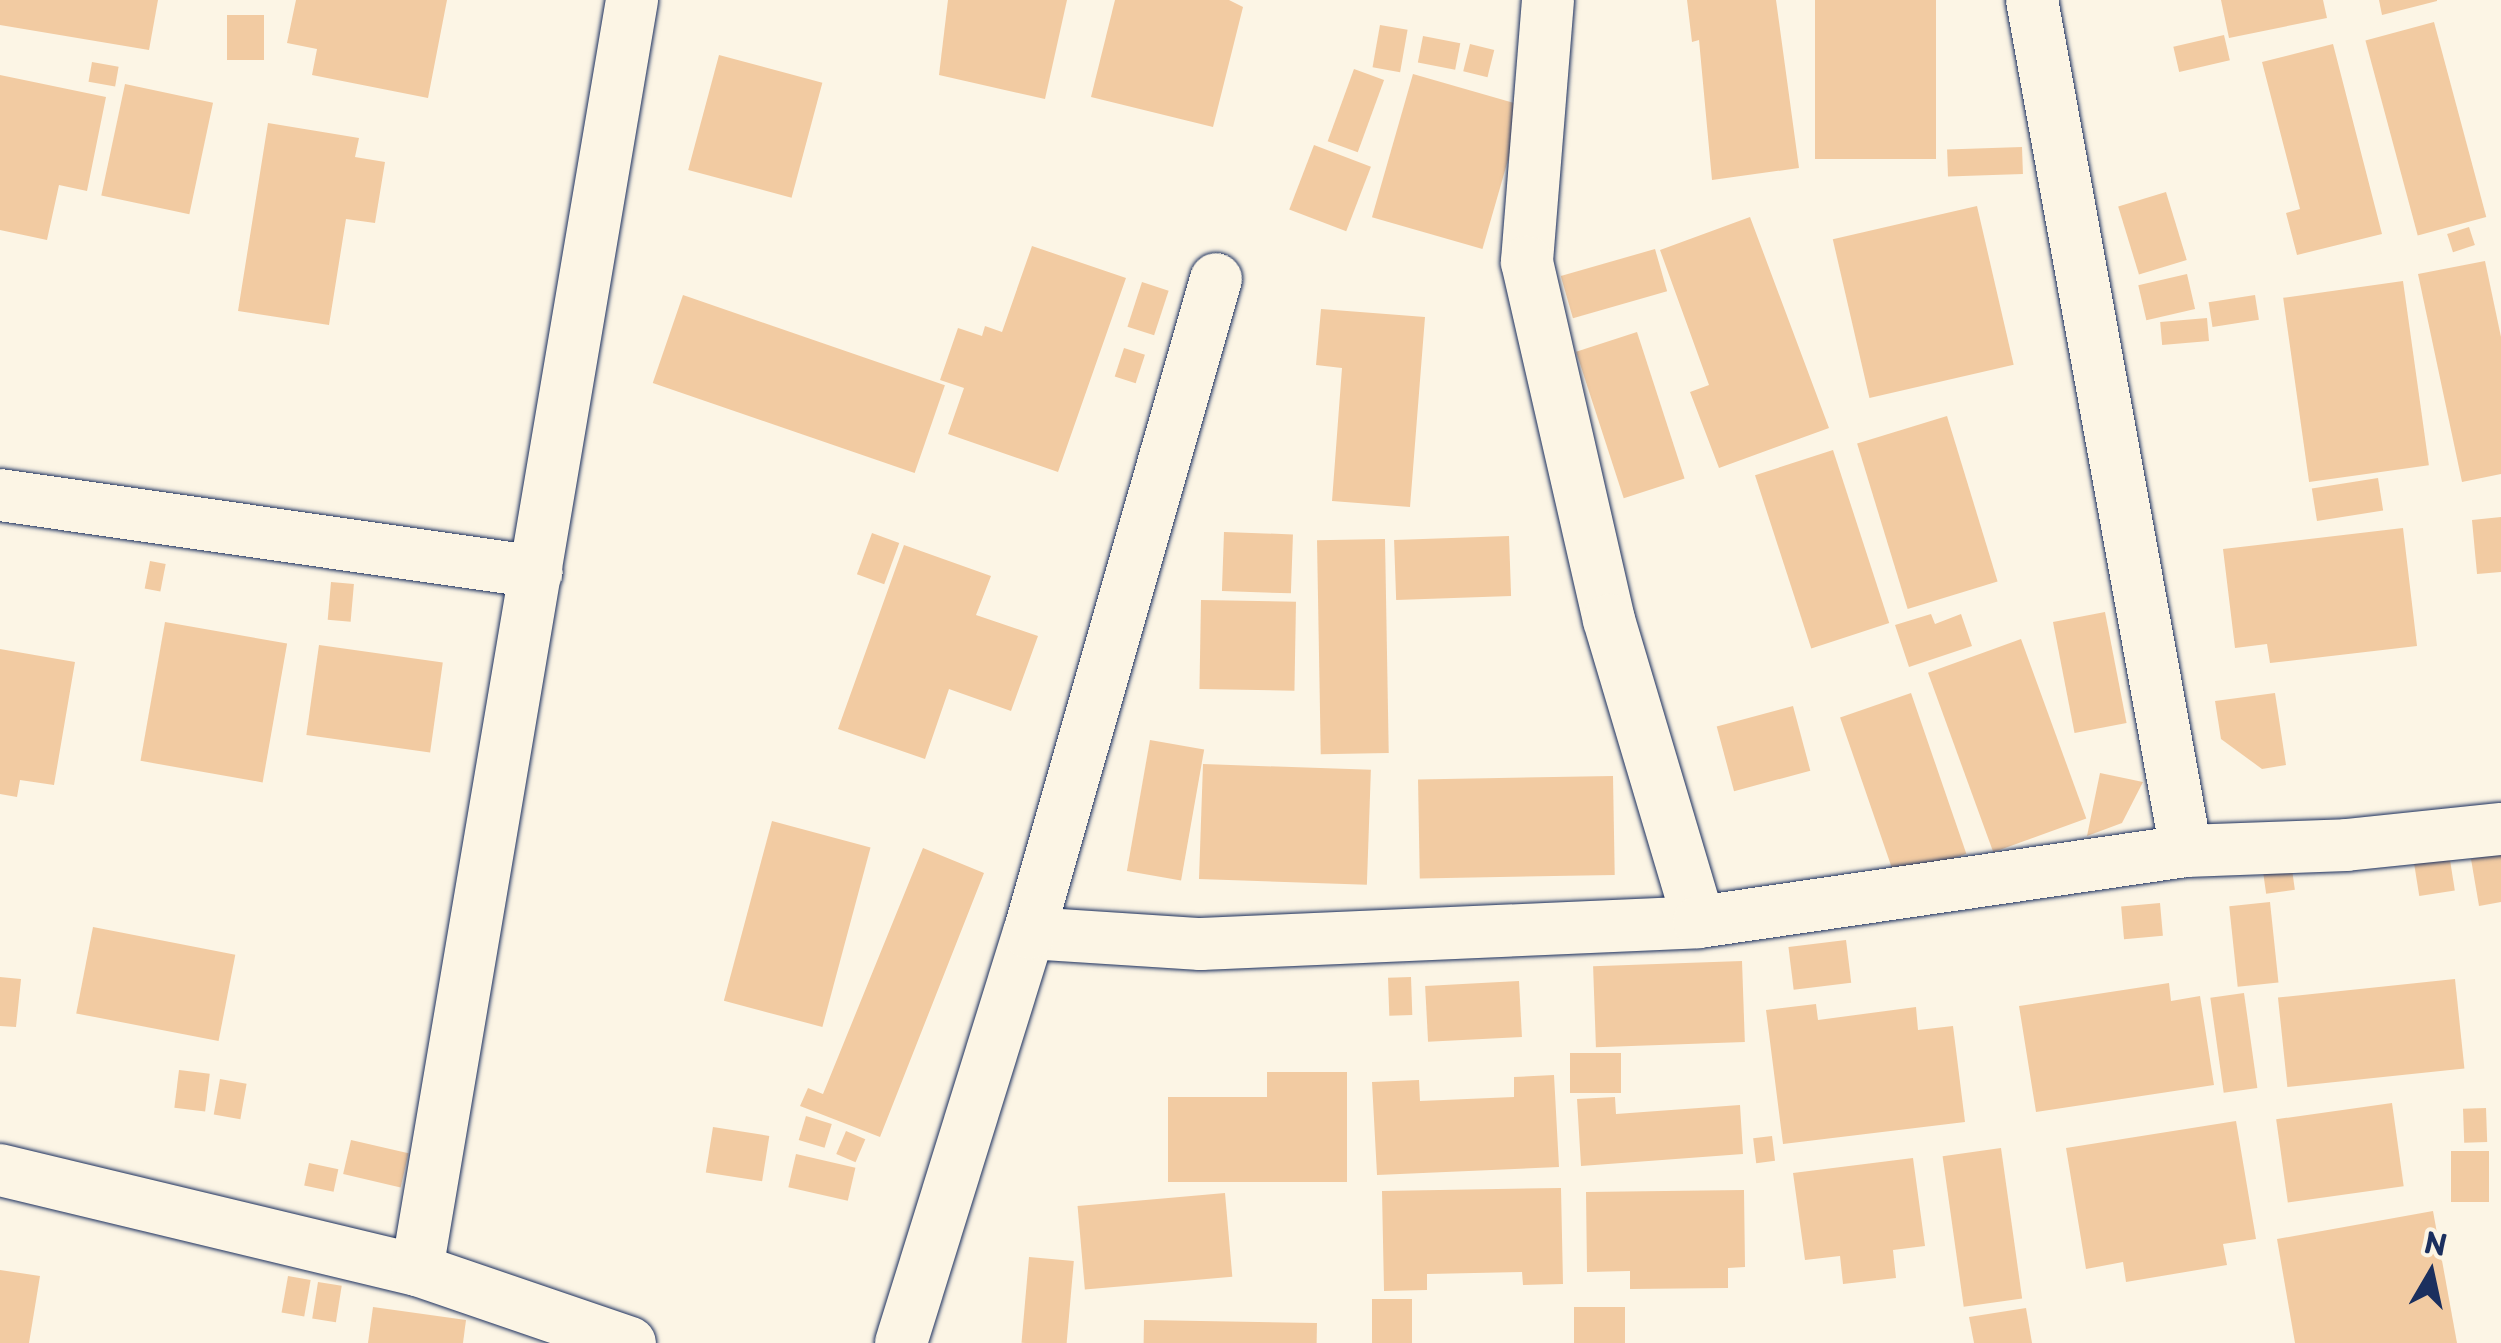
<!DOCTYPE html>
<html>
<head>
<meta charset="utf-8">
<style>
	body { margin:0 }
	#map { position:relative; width:2501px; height:1343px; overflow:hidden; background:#fcf5e5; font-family:"Playpen Sans",sans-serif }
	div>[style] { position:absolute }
	.building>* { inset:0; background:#f2cba2; transform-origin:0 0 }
	.roads { filter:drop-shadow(0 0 2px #1b2f5e) drop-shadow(0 0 2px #1b2f5e) }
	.minor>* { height:52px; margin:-26px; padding:0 26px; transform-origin:26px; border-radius:26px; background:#fcf5e5 }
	span { translate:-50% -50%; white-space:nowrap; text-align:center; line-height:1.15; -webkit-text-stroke:8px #fcf5e5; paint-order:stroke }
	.north { position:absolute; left:2381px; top:1223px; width:100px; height:100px; -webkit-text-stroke:8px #fcf5e5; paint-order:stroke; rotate:9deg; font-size:28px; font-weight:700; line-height:40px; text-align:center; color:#1b2f5e }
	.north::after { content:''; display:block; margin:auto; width:35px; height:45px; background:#1b2f5e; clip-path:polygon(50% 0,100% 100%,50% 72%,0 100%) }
</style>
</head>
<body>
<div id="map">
	<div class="building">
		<div style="clip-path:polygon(0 0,158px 0,149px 50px,0 25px)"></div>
		<div style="clip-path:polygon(296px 0,447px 0,428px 98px,312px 75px,317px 49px,287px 43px)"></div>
		<div style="clip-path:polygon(948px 0,1067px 0,1045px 99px,939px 75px)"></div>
		<div style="clip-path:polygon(1115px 0,1229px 0,1243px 7px,1213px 127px,1091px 97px)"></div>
		<div style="clip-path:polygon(1687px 0,1776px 0,1799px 168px,1712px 180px,1699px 40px,1692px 42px)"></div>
		<div style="left:1815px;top:0;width:121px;height:159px"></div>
		<div style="clip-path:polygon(2221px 0,2323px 0,2327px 18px,2229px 38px)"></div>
		<div style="clip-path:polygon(2379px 0,2437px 0,2437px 1px,2382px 15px)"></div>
		<div style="left:227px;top:15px;width:37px;height:45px"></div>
		<div style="left:2434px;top:22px;width:202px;height:71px;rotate:75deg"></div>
		<div style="left:1380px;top:25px;width:28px;height:43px;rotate:10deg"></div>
		<div style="left:2224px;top:35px;width:26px;height:52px;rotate:77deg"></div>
		<div style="left:1423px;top:36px;width:38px;height:27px;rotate:11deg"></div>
		<div style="left:1470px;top:44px;width:25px;height:28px;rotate:14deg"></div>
		<div style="clip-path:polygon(2333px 44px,2382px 234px,2297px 255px,2286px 213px,2300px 209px,2262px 62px)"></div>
		<div style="left:719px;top:55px;width:107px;height:119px;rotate:15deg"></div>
		<div style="left:92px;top:62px;width:27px;height:20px;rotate:10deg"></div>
		<div style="left:1354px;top:69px;width:32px;height:77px;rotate:20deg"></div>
		<div style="left:1413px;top:74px;width:115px;height:149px;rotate:16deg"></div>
		<div style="clip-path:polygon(0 75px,106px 97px,87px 191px,59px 185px,47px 240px,0 230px)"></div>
		<div style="left:125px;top:84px;width:90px;height:114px;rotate:12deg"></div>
		<div style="clip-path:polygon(268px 123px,359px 138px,355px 157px,385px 162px,375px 223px,346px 219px,329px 325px,238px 311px)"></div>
		<div style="left:1314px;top:145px;width:61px;height:69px;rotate:21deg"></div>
		<div style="left:2022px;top:147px;width:27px;height:75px;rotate:88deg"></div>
		<div style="left:2166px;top:192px;width:71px;height:50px;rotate:73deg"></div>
		<div style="left:1977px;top:206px;width:163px;height:148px;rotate:77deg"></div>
		<div style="clip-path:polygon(1750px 217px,1829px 428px,1719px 468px,1690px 392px,1709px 385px,1660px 250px)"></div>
		<div style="left:2469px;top:227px;width:19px;height:23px;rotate:72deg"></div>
		<div style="clip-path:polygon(1032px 246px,1126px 278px,1058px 472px,948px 434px,964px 388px,940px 380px,958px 328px,982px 336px,985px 326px,1002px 332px)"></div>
		<div style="left:1655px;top:249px;width:44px;height:98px;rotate:74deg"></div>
		<div style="clip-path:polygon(2485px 261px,2501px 337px,2501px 474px,2462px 482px,2418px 274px)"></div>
		<div style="left:2187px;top:274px;width:36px;height:50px;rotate:77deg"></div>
		<div style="left:2403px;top:281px;width:186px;height:121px;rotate:82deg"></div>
		<div style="left:1142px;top:282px;width:28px;height:47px;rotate:18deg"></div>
		<div style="left:683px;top:295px;width:277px;height:93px;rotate:19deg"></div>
		<div style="left:2255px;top:295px;width:25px;height:47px;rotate:81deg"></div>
		<div style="clip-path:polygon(1321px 309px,1425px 317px,1410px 507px,1332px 501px,1342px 368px,1316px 365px)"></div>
		<div style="left:2207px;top:318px;width:23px;height:47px;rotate:85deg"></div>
		<div style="left:1637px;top:332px;width:154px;height:64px;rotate:72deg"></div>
		<div style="left:1124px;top:348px;width:22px;height:30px;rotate:18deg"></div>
		<div style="left:1947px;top:416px;width:173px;height:94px;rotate:73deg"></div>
		<div style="left:1833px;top:450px;width:182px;height:82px;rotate:72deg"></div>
		<div style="left:2378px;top:478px;width:33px;height:67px;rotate:81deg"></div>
		<div style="clip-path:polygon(2501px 517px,2501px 572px,2477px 574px,2472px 520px)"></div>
		<div style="clip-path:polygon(2403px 528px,2417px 646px,2270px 663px,2267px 644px,2235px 648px,2223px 549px)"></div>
		<div style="left:1224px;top:532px;width:69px;height:59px;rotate:2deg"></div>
		<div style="left:872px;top:533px;width:29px;height:44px;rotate:20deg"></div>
		<div style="left:1509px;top:536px;width:60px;height:115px;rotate:88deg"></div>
		<div style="left:1385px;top:539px;width:214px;height:68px;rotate:89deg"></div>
		<div style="clip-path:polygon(904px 545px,991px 576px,976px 615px,1038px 636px,1011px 711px,949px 689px,925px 759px,838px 729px)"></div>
		<div style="left:150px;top:561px;width:16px;height:28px;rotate:11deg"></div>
		<div style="left:331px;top:582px;width:23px;height:38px;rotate:5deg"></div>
		<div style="left:1201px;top:600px;width:95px;height:89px;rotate:1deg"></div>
		<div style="left:2105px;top:612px;width:113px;height:53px;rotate:79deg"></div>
		<div style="clip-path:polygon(1931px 614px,1935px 624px,1961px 614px,1972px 646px,1909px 667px,1895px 625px)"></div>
		<div style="left:165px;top:622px;width:124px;height:141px;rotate:10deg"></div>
		<div style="left:2021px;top:639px;width:191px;height:99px;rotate:70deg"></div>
		<div style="left:319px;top:645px;width:125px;height:91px;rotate:8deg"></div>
		<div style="clip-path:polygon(0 649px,75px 662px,54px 785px,20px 780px,17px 797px,0 794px)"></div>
		<div style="left:1911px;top:693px;width:170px;height:75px;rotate:71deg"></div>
		<div style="clip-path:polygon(2275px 693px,2286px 765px,2262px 769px,2221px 739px,2215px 701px)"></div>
		<div style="left:1793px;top:706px;width:67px;height:79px;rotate:75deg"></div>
		<div style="left:1150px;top:740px;width:55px;height:133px;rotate:10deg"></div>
		<div style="left:1203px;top:764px;width:168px;height:115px;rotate:2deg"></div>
		<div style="clip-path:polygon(2100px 773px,2143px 782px,2122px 823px,2087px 836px)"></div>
		<div style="left:1613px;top:776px;width:99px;height:195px;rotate:89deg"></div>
		<div style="left:772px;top:821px;width:102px;height:186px;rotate:15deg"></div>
		<div style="left:2447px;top:841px;width:50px;height:36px;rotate:81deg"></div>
		<div style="clip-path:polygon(923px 848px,984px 873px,880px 1137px,800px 1106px,808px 1088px,823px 1094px)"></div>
		<div style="clip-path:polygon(2501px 853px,2501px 902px,2479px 906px,2471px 859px)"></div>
		<div style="left:2290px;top:855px;width:35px;height:29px;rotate:82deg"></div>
		<div style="left:2270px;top:902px;width:81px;height:41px;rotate:84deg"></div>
		<div style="left:2160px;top:903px;width:33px;height:39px;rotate:85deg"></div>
		<div style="left:93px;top:927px;width:145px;height:88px;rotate:11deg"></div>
		<div style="left:1846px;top:940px;width:43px;height:58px;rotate:83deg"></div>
		<div style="left:1742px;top:961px;width:81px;height:149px;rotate:88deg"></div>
		<div style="clip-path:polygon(0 977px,21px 979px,16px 1027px,0 1026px)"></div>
		<div style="left:1411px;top:977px;width:38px;height:23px;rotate:88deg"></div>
		<div style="left:2455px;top:979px;width:90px;height:178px;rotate:84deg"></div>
		<div style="left:1519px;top:981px;width:56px;height:94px;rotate:87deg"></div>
		<div style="clip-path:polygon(2169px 983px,2171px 1001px,2200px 996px,2214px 1085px,2036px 1112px,2019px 1006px)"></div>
		<div style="left:2244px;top:993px;width:96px;height:34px;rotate:82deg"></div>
		<div style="clip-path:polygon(1816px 1004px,1818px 1020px,1916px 1007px,1918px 1030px,1953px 1026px,1965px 1122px,1783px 1144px,1766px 1010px)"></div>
		<div style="left:1570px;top:1053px;width:51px;height:40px"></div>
		<div style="left:179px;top:1070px;width:31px;height:38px;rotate:7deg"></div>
		<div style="clip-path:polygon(1267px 1072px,1347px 1072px,1347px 1182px,1168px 1182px,1168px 1097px,1267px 1097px)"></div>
		<div style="clip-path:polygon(1554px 1075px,1559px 1167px,1377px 1175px,1372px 1082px,1419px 1080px,1420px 1101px,1514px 1097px,1514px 1077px)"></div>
		<div style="left:220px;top:1079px;width:27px;height:36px;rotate:10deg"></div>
		<div style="clip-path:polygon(1615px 1097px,1616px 1114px,1740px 1105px,1743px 1154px,1581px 1166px,1577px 1099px)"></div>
		<div style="left:2392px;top:1103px;width:84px;height:117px;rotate:82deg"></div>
		<div style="left:2486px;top:1108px;width:34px;height:23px;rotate:88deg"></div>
		<div style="left:806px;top:1116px;width:27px;height:25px;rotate:17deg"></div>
		<div style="clip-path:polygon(2236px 1121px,2256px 1239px,2223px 1244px,2227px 1265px,2126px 1282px,2123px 1262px,2086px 1269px,2066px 1148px)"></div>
		<div style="left:713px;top:1127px;width:57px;height:46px;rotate:9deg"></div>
		<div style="left:846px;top:1131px;width:21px;height:25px;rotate:23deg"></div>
		<div style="left:1772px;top:1136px;width:25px;height:19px;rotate:83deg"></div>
		<div style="left:351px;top:1140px;width:59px;height:35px;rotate:13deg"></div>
		<div style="left:2001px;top:1148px;width:152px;height:59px;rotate:82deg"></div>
		<div style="left:2451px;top:1151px;width:38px;height:51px"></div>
		<div style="left:796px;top:1154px;width:61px;height:34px;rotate:13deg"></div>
		<div style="clip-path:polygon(1913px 1158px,1925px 1246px,1893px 1250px,1896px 1278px,1843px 1284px,1840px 1256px,1805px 1260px,1793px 1173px)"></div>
		<div style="left:309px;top:1163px;width:30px;height:23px;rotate:12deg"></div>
		<div style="clip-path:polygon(1561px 1188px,1563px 1284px,1523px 1285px,1522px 1272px,1427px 1274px,1427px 1290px,1384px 1291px,1382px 1191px)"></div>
		<div style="clip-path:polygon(1744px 1190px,1745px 1267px,1728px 1268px,1728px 1288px,1630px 1289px,1630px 1271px,1587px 1272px,1586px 1192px)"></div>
		<div style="left:1225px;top:1193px;width:84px;height:148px;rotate:85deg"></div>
		<div style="clip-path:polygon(2433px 1211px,2457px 1343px,2295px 1343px,2277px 1239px)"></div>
		<div style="left:1029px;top:1257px;width:45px;height:86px;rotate:5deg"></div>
		<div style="clip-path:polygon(0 1270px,40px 1276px,29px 1343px,0 1343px)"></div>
		<div style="left:288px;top:1276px;width:23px;height:37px;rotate:10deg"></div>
		<div style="left:318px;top:1282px;width:24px;height:37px;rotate:9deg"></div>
		<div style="left:1372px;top:1299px;width:40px;height:44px"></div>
		<div style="clip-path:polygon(373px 1307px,466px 1320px,463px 1343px,368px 1343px)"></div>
		<div style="left:1574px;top:1307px;width:51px;height:36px"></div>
		<div style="clip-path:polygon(2026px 1308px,2032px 1343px,1974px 1343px,1969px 1317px)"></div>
		<div style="left:1144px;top:1320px;width:173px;height:23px;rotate:1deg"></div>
	</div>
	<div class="roads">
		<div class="minor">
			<div style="left:1548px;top:0;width:263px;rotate:94.6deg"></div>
			<div style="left:1527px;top:262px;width:367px;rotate:77.1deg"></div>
			<div style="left:1609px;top:620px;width:315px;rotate:73.4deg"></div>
			<div style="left:2032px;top:0;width:865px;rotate:79.74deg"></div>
			<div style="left:0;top:495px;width:542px;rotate:8.16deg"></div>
			<div style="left:1029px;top:933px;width:172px;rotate:3.7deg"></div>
			<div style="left:1201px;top:944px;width:498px;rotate:-2.5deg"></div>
			<div style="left:1699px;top:922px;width:492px;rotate:-8.3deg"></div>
			<div style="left:2186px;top:851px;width:160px;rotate:-2.1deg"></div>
			<div style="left:2346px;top:845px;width:156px;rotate:-5.9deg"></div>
			<div style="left:0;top:1170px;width:429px;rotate:13.5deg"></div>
			<div style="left:417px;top:1270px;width:225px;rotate:18.9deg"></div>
			<div style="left:417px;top:1270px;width:1288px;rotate:-80.39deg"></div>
			<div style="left:901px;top:1343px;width:430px;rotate:-72.7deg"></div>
			<div style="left:1029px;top:933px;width:680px;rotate:-74.04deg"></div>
		</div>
	</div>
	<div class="north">N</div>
</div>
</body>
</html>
